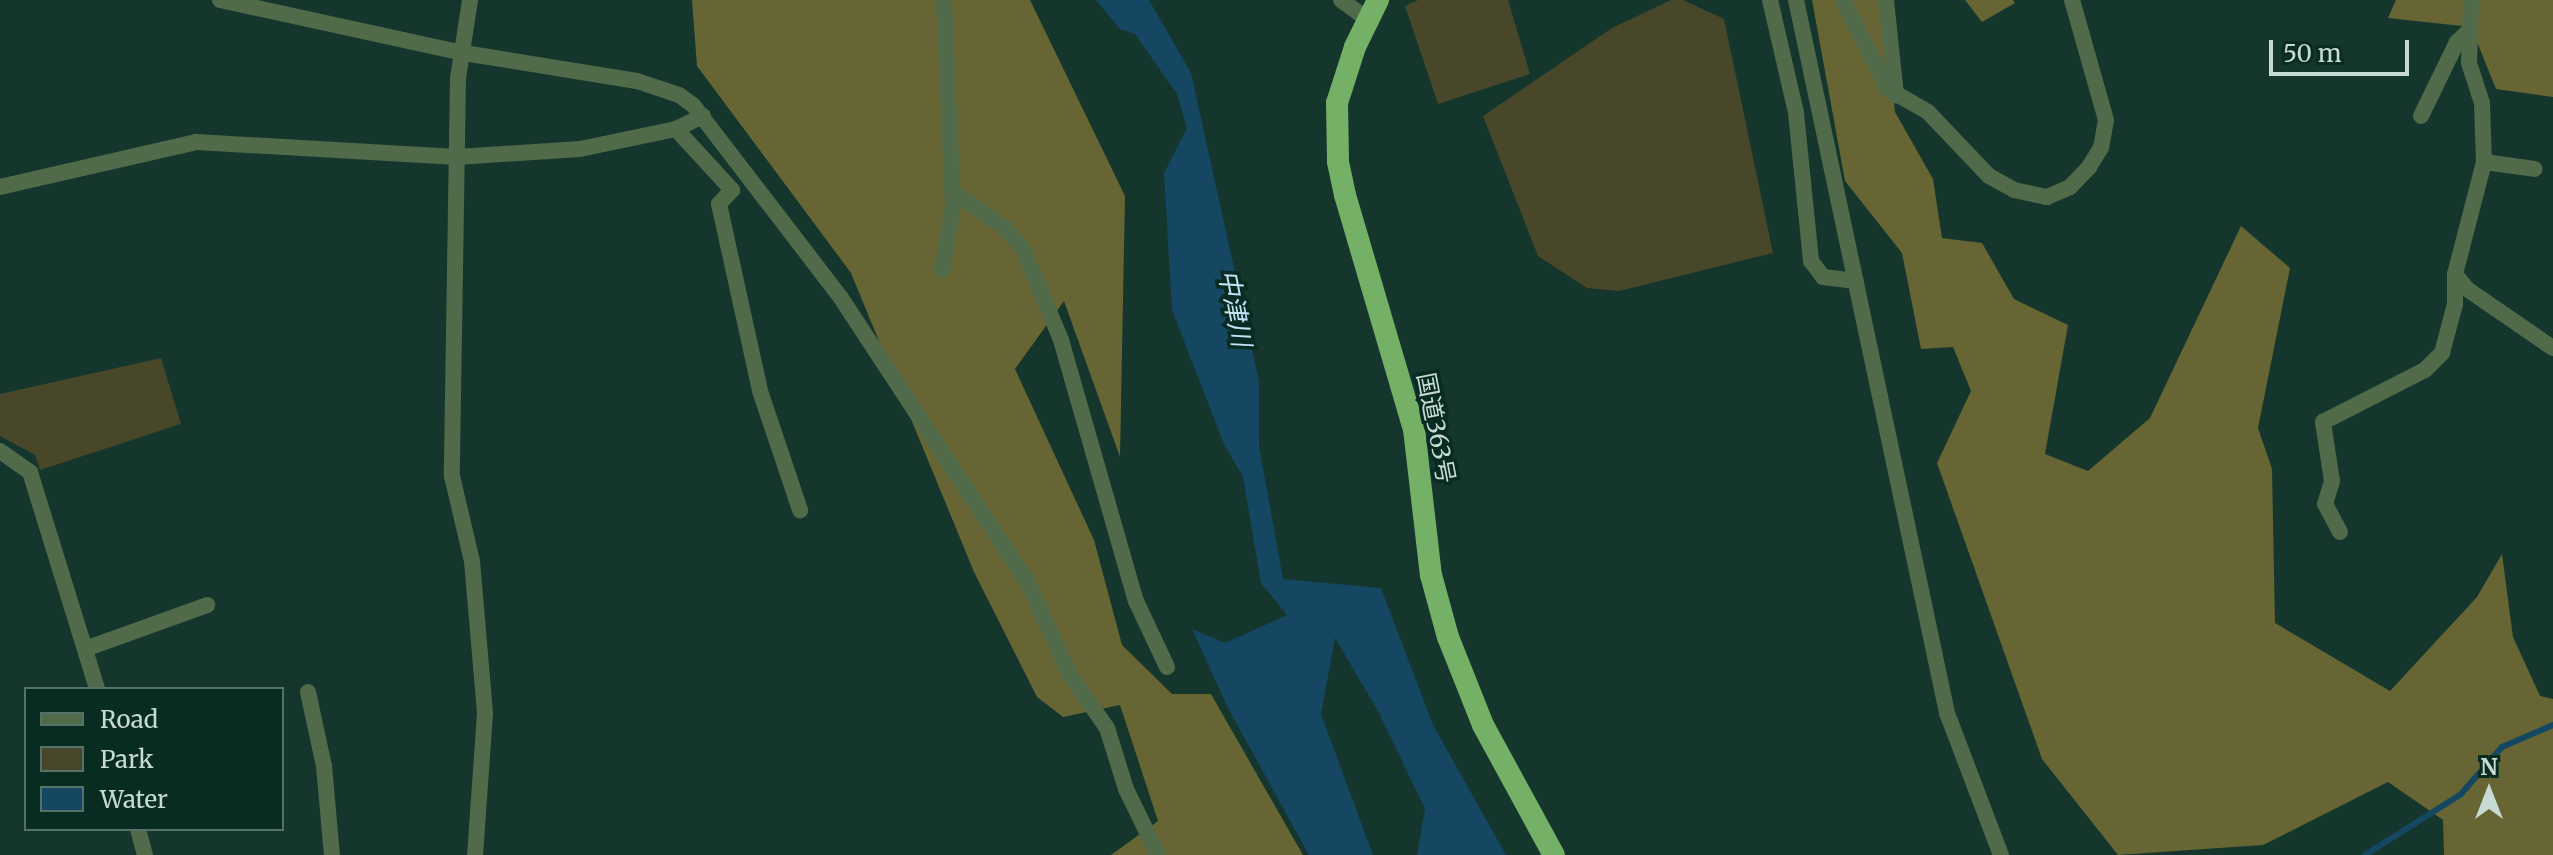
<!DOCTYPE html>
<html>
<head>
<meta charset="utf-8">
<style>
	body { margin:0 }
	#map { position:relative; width:2553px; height:855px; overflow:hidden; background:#14362c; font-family:Merriweather,"Noto Sans JP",serif }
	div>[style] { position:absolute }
	.green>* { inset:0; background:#484729 }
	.forest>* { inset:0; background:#676533 }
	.water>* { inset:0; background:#154763 }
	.stream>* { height:6px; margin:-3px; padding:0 3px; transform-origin:3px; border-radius:3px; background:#154763 }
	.minor>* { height:16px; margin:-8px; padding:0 8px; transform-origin:8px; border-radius:8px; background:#506a4a }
	.trunk>* { height:22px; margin:-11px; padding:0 11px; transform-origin:11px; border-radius:11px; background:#74b066 }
	span { translate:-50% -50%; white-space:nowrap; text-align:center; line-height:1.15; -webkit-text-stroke:7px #082c22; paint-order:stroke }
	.street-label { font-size:24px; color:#c8dad4 }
	.water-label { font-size:26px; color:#c6e2f6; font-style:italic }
	.legend { position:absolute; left:24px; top:687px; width:260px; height:144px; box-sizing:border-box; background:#082c22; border:2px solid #557269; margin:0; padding:10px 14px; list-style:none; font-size:24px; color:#c8dad4 }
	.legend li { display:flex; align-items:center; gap:16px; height:40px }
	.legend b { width:40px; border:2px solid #557269 }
	.north { position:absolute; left:2449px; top:751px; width:80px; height:80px; -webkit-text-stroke:6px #082c22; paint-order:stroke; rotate:0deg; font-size:22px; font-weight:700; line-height:32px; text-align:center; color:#c8dad4 }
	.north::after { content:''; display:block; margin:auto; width:28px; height:36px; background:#c8dad4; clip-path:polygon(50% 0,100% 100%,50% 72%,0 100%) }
	.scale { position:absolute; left:2269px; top:40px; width:140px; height:36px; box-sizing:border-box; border:4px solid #c8dad4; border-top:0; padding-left:10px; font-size:24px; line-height:28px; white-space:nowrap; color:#c8dad4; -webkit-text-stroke:6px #082c22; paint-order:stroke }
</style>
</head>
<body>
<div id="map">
	<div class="green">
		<div style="clip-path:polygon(1418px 0,1508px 0,1530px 74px,1438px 104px,1405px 6px)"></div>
		<div style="clip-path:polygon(1671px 0,1683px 0,1724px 19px,1773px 253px,1619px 291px,1587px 288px,1538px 256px,1483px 116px,1612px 28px)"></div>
		<div style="clip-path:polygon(161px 358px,181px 424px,40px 470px,35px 455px,0 436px,0 394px)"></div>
	</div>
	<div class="forest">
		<div style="clip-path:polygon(692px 0,1030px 0,1125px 196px,1120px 457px,1064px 301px,1015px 369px,1094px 540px,1122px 645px,1172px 694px,1211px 694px,1303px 855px,1111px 855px,1158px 821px,1120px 705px,1063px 717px,1037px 697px,974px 572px,851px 273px,697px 66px)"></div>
		<div style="clip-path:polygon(1812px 0,1882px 0,1895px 112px,1933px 179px,1942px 238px,1982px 243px,2014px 299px,2068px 325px,2045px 454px,2088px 471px,2150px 418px,2241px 226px,2290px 268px,2258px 428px,2272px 469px,2275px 623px,2390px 691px,2477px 597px,2502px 554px,2513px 637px,2540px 696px,2553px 699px,2553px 855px,2444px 855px,2443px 820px,2388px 782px,2263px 845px,2118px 855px,2042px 759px,1937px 463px,1971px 391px,1953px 347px,1921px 349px,1902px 253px,1845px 181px)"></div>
		<div style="clip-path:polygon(1965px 0,2013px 0,2015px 3px,1982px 22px)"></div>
		<div style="clip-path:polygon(2396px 0,2553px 0,2553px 97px,2496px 89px,2471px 27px,2388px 18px)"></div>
	</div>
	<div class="water">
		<div style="clip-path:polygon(1096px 0,1149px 0,1191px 73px,1259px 381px,1259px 446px,1283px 579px,1381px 588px,1433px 725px,1506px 855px,1417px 855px,1425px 809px,1378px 711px,1335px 638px,1321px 714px,1373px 855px,1309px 855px,1228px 708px,1192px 629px,1225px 643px,1287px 615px,1261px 583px,1243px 477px,1224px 444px,1172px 310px,1164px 173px,1187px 128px,1177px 94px,1135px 34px,1120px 29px)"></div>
	</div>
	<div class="stream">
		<div style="left:2365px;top:855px;width:114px;rotate:-32.4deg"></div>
		<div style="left:2461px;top:794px;width:62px;rotate:-48.9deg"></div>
		<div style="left:2502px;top:747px;width:56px;rotate:-23.3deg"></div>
	</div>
	<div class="minor">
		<div style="left:220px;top:0;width:250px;rotate:12.3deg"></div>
		<div style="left:464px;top:53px;width:175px;rotate:9.2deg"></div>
		<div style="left:637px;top:81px;width:44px;rotate:18.4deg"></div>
		<div style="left:679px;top:95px;width:17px;rotate:36deg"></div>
		<div style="left:693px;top:105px;width:243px;rotate:52.5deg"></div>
		<div style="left:841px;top:298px;width:339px;rotate:56.7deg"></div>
		<div style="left:1027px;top:581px;width:103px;rotate:65.4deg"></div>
		<div style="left:1070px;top:675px;width:65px;rotate:55.1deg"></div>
		<div style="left:1107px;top:728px;width:64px;rotate:72.7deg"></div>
		<div style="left:1126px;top:789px;width:73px;rotate:64.1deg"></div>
		<div style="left:470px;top:0;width:79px;rotate:98.7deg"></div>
		<div style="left:458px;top:78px;width:398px;rotate:90.9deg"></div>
		<div style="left:452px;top:476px;width:87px;rotate:76.8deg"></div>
		<div style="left:472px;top:561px;width:153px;rotate:85.1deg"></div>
		<div style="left:485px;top:713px;width:142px;rotate:94deg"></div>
		<div style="left:1341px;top:0;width:31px;rotate:36deg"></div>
		<div style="left:1770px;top:0;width:116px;rotate:77deg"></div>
		<div style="left:1796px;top:113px;width:149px;rotate:84.2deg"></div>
		<div style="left:1811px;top:261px;width:20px;rotate:53deg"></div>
		<div style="left:1823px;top:277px;width:33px;rotate:7deg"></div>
		<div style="left:1796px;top:0;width:729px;rotate:78.04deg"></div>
		<div style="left:1947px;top:713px;width:152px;rotate:69.2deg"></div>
		<div style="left:1843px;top:0;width:100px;rotate:63.2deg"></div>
		<div style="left:1888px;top:89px;width:46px;rotate:29.9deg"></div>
		<div style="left:1928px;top:112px;width:88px;rotate:46.4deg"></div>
		<div style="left:1989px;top:176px;width:29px;rotate:29deg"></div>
		<div style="left:2014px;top:190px;width:34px;rotate:12deg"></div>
		<div style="left:2047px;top:197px;width:25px;rotate:-23deg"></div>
		<div style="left:2070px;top:187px;width:28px;rotate:-46deg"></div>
		<div style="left:2089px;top:167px;width:22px;rotate:-58deg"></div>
		<div style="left:2101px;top:148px;width:28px;rotate:-80deg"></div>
		<div style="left:2106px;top:120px;width:125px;rotate:-105.8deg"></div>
		<div style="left:1886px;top:0;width:96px;rotate:84deg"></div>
		<div style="left:2471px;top:0;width:63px;rotate:91.8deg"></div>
		<div style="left:2469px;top:63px;width:42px;rotate:72deg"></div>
		<div style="left:2482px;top:103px;width:59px;rotate:88.1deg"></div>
		<div style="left:2484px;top:162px;width:116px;rotate:104.5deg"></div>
		<div style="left:2455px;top:274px;width:19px;rotate:51deg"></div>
		<div style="left:2467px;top:289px;width:104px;rotate:34.5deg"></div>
		<div style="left:2421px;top:116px;width:82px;rotate:-64.1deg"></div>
		<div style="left:2457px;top:42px;width:16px;rotate:-43deg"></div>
		<div style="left:676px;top:129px;width:83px;rotate:47.4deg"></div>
		<div style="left:732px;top:190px;width:19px;rotate:133deg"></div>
		<div style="left:719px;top:204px;width:191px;rotate:77.6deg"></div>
		<div style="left:760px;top:391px;width:126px;rotate:71.4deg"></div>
		<div style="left:2484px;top:162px;width:51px;rotate:7.8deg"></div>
		<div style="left:0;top:187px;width:201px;rotate:-12.9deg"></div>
		<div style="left:196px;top:142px;width:261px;rotate:3.3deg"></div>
		<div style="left:457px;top:157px;width:123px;rotate:-3.7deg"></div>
		<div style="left:580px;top:149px;width:98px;rotate:-11.8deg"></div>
		<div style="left:676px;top:129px;width:30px;rotate:-26deg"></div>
		<div style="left:952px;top:191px;width:65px;rotate:34.9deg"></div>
		<div style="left:1005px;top:228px;width:28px;rotate:49deg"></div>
		<div style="left:1023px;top:249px;width:99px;rotate:67.3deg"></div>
		<div style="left:1061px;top:340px;width:272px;rotate:74deg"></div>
		<div style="left:1136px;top:601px;width:73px;rotate:64.8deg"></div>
		<div style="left:942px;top:270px;width:65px;rotate:-80.2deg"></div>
		<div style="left:953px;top:206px;width:206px;rotate:-92.5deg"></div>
		<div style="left:0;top:451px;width:37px;rotate:35deg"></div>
		<div style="left:30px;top:472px;width:227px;rotate:72.8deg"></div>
		<div style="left:2340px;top:532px;width:32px;rotate:-118deg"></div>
		<div style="left:2325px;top:504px;width:24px;rotate:-73deg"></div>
		<div style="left:2332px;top:481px;width:60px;rotate:-98.7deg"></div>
		<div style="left:2323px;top:422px;width:114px;rotate:-27deg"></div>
		<div style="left:2425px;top:370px;width:24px;rotate:-45deg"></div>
		<div style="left:2442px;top:353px;width:51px;rotate:-75.1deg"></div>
		<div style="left:2455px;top:304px;width:29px;rotate:-90deg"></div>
		<div style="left:85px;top:649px;width:130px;rotate:-19.8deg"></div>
		<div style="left:308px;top:692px;width:76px;rotate:77.8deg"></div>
		<div style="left:324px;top:766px;width:89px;rotate:84.9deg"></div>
		<div style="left:138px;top:829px;width:27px;rotate:75deg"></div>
	</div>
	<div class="trunk">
		<div style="left:1378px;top:0;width:52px;rotate:116.1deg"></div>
		<div style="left:1355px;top:47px;width:59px;rotate:107.8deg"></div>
		<div style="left:1337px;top:103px;width:59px;rotate:89deg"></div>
		<div style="left:1338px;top:162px;width:34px;rotate:78deg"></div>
		<div style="left:1345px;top:195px;width:244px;rotate:73.6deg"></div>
		<div style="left:1414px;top:429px;width:147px;rotate:83.4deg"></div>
		<div style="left:1431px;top:575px;width:64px;rotate:74.7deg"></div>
		<div style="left:1448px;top:637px;width:95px;rotate:68.3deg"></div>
		<div style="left:1483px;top:725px;width:148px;rotate:61.4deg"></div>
	</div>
	<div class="street-label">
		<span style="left:1436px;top:428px;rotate:79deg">国道363号</span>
	</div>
	<div class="water-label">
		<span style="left:1235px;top:308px;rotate:79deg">中津川</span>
	</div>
	<ul class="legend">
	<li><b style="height:10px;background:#506a4a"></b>Road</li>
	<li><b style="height:22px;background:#484729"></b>Park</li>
	<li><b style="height:22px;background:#154763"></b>Water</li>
	</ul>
	<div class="north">N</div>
	<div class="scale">50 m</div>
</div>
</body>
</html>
